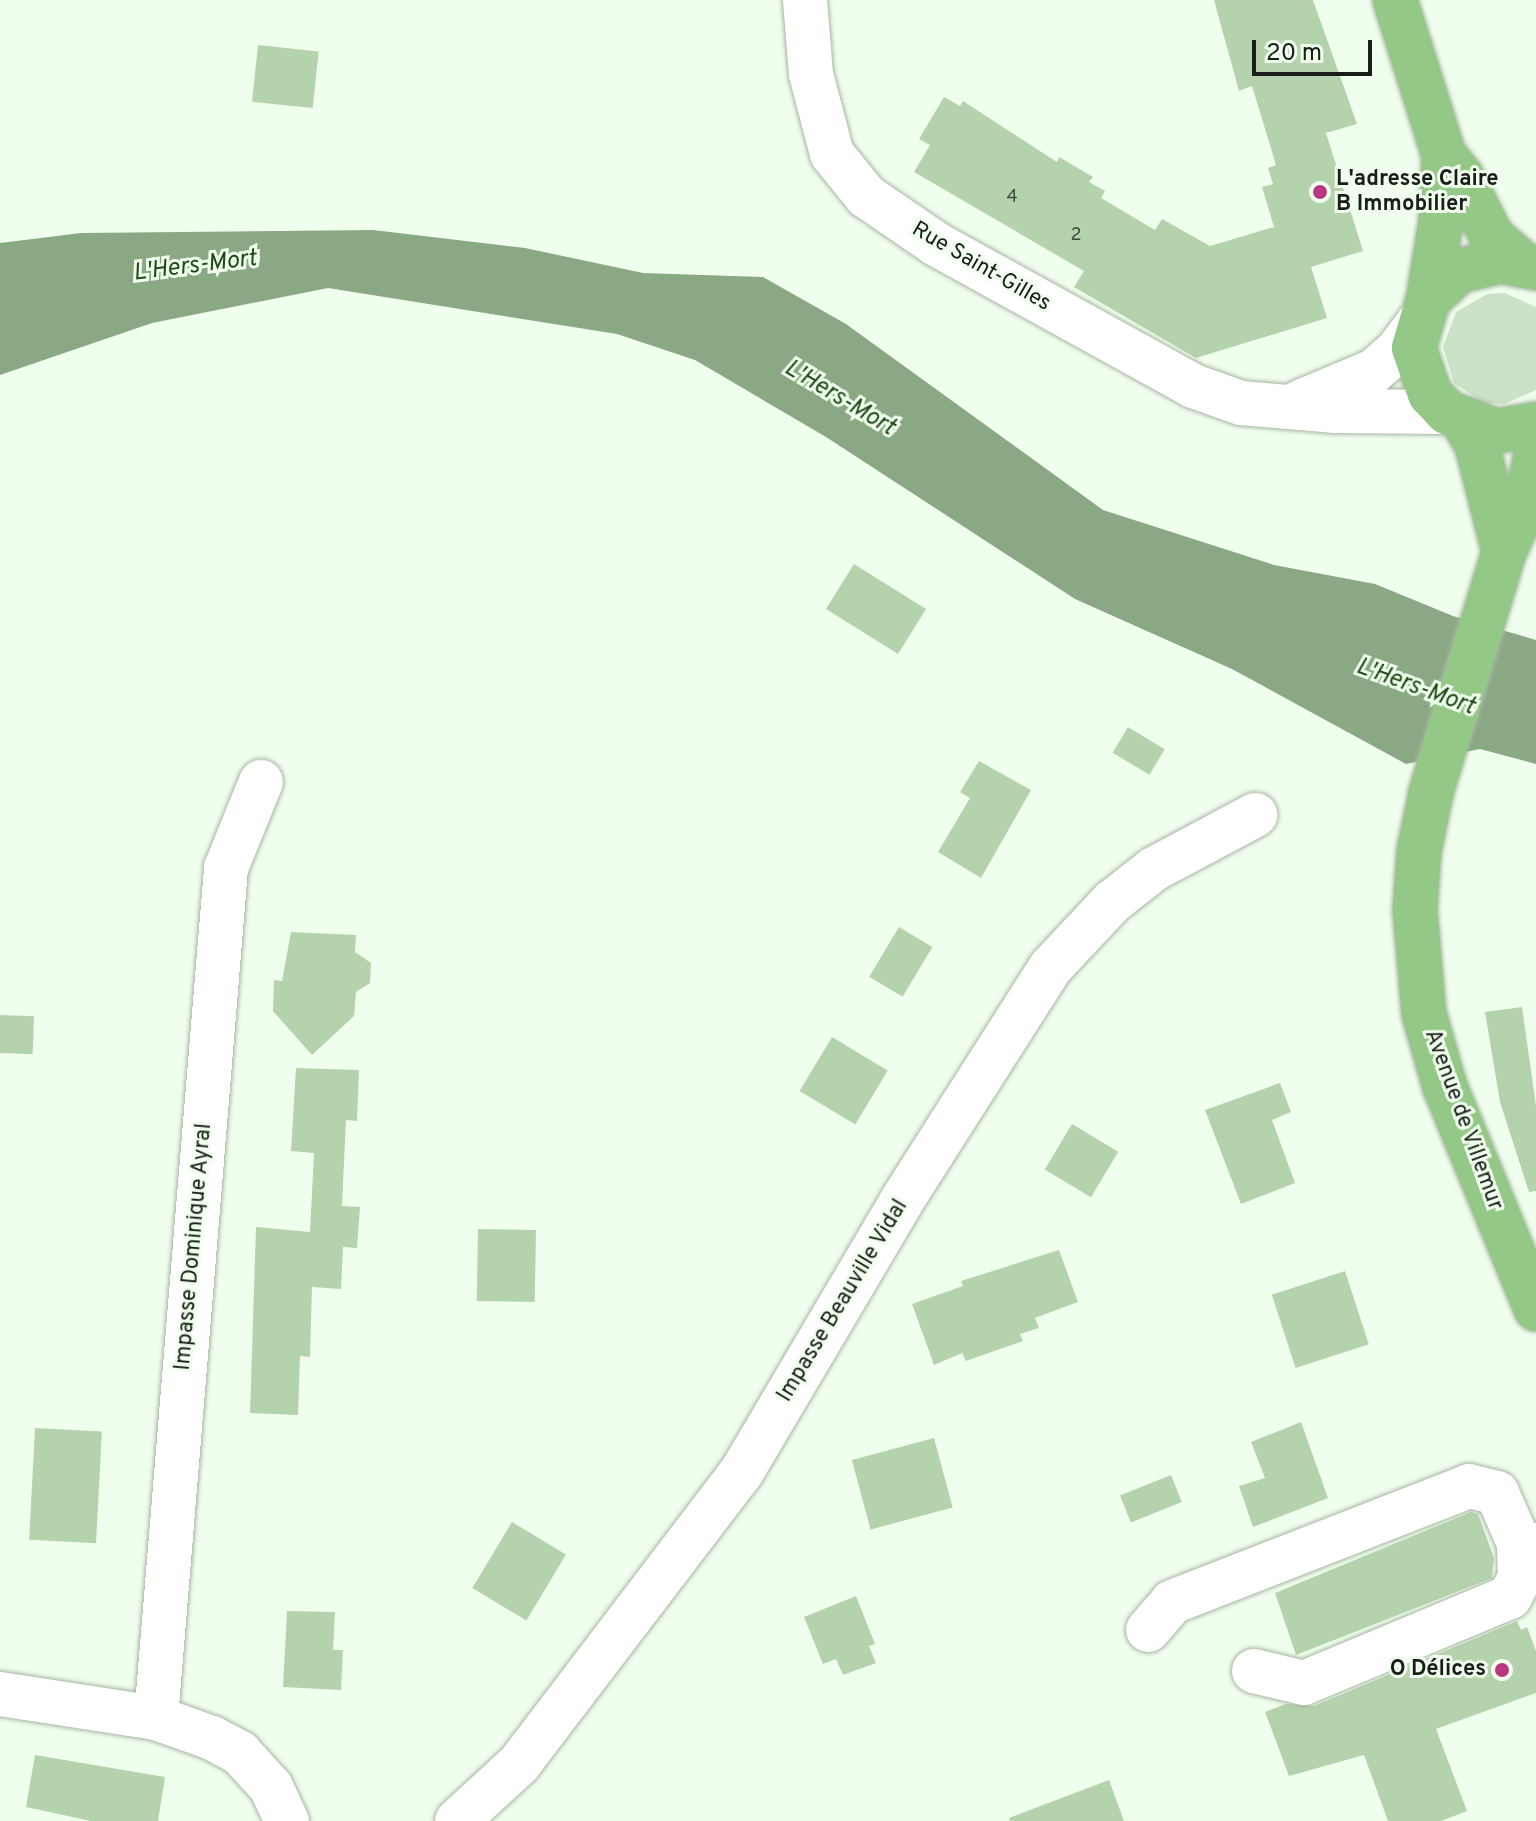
<!DOCTYPE html>
<html>
<head>
<meta charset="utf-8">
<style>
	body { margin:0 }
	#map { position:relative; width:1536px; height:1821px; overflow:hidden; background:#f0ffed; font-family:Overpass,sans-serif }
	div>[style] { position:absolute }
	.green>* { inset:0; background:#cbe2c6 }
	.water>* { inset:0; background:#8aa883 }
	.building>* { inset:0; background:#b4d3ac; transform-origin:0 0 }
	.roads { filter:drop-shadow(0 0 2px #a8b5a4) drop-shadow(0 0 2px #a8b5a4) }
	.minor>* { height:44px; margin:-22px; padding:0 22px; transform-origin:22px; border-radius:22px; background:#fff }
	.major>* { height:44px; margin:-22px; padding:0 22px; transform-origin:22px; border-radius:22px; background:#94c886 }
	.dots>* { width:22px; height:22px; translate:-50% -50%; box-sizing:border-box; border:4px solid #f0ffed; border-radius:50% }
	span { translate:-50% -50%; white-space:nowrap; text-align:center; line-height:1.15; -webkit-text-stroke:6px #f0ffed; paint-order:stroke }
	.number-label { font-size:18px; color:#404b3d }
	.number-label span { -webkit-text-stroke-width:0 }
	.poi-label { font-size:22px; color:#191e18; font-weight:700 }
	.left { translate:0 -50%; text-align:left }
	.right { translate:-100% -50%; text-align:right }
	.street-label { font-size:22px; color:#191e18 }
	.water-label { font-size:24px; color:#1f4814; font-style:italic }
	.scale { position:absolute; left:1252px; top:40px; width:120px; height:36px; box-sizing:border-box; border:4px solid #191e18; border-top:0; padding-left:10px; font-size:24px; line-height:28px; white-space:nowrap; color:#191e18; -webkit-text-stroke:6px #f0ffed; paint-order:stroke }
</style>
</head>
<body>
<div id="map">
	<div class="green">
		<div style="clip-path:polygon(1505px 293px,1536px 307px,1536px 390px,1504px 404px,1484px 403px,1454px 383px,1443px 347px,1456px 312px,1487px 294px)"></div>
	</div>
	<div class="water">
		<div style="clip-path:polygon(373px 230px,525px 248px,643px 273px,763px 277px,846px 324px,1103px 510px,1274px 565px,1375px 584px,1453px 616px,1536px 640px,1536px 764px,1480px 749px,1406px 764px,1232px 669px,1075px 599px,826px 437px,695px 360px,617px 334px,328px 288px,152px 323px,0 375px,0 243px,81px 233px)"></div>
	</div>
	<div class="building">
		<div style="clip-path:polygon(1214px 0,1313px 0,1357px 124px,1326px 133px,1363px 251px,1311px 267px,1327px 318px,1196px 358px,1074px 287px,1084px 271px,914px 172px,930px 145px,919px 139px,944px 97px,960px 106px,963px 101px,1057px 162px,1059px 157px,1093px 177px,1089px 182px,1105px 191px,1101px 198px,1155px 230px,1162px 219px,1210px 246px,1274px 227px,1262px 187px,1273px 184px,1268px 168px,1276px 165px,1252px 86px,1239px 91px)"></div>
		<div style="left:258px;top:45px;width:61px;height:57px;rotate:6deg"></div>
		<div style="left:854px;top:564px;width:85px;height:53px;rotate:32deg"></div>
		<div style="left:1128px;top:727px;width:43px;height:30px;rotate:31deg"></div>
		<div style="clip-path:polygon(979px 761px,1031px 790px,981px 878px,938px 852px,970px 798px,960px 792px)"></div>
		<div style="left:899px;top:927px;width:39px;height:58px;rotate:31deg"></div>
		<div style="clip-path:polygon(291px 932px,356px 935px,355px 952px,371px 963px,370px 983px,356px 992px,354px 1016px,312px 1055px,273px 1011px,274px 980px,282px 981px)"></div>
		<div style="clip-path:polygon(1522px 1007px,1536px 1106px,1536px 1191px,1529px 1192px,1500px 1102px,1485px 1012px)"></div>
		<div style="left:0;top:1015px;width:34px;height:38px;rotate:2deg"></div>
		<div style="left:832px;top:1037px;width:65px;height:63px;rotate:31deg"></div>
		<div style="clip-path:polygon(296px 1068px,359px 1070px,357px 1121px,346px 1120px,342px 1206px,360px 1207px,357px 1248px,343px 1247px,341px 1289px,312px 1287px,310px 1357px,300px 1356px,298px 1415px,250px 1413px,256px 1227px,310px 1232px,314px 1153px,291px 1151px)"></div>
		<div style="clip-path:polygon(1280px 1083px,1291px 1112px,1272px 1120px,1295px 1183px,1241px 1204px,1205px 1110px)"></div>
		<div style="left:1072px;top:1124px;width:54px;height:53px;rotate:31deg"></div>
		<div style="left:478px;top:1229px;width:58px;height:72px;rotate:1deg"></div>
		<div style="clip-path:polygon(1059px 1250px,1078px 1302px,1035px 1318px,1039px 1328px,1020px 1334px,1023px 1341px,966px 1361px,962px 1353px,934px 1365px,912px 1304px,963px 1286px,961px 1281px)"></div>
		<div style="left:1345px;top:1271px;width:77px;height:77px;rotate:72deg"></div>
		<div style="clip-path:polygon(1301px 1422px,1328px 1498px,1253px 1527px,1239px 1486px,1265px 1478px,1251px 1442px)"></div>
		<div style="left:35px;top:1428px;width:67px;height:112px;rotate:3deg"></div>
		<div style="left:934px;top:1438px;width:72px;height:85px;rotate:75deg"></div>
		<div style="left:1171px;top:1475px;width:29px;height:55px;rotate:68deg"></div>
		<div style="clip-path:polygon(1471px 1512px,1478px 1514px,1494px 1558px,1492px 1578px,1296px 1655px,1275px 1593px)"></div>
		<div style="left:512px;top:1522px;width:63px;height:77px;rotate:31deg"></div>
		<div style="clip-path:polygon(856px 1596px,875px 1644px,869px 1646px,876px 1663px,843px 1675px,836px 1659px,823px 1664px,804px 1617px)"></div>
		<div style="clip-path:polygon(287px 1611px,335px 1612px,333px 1650px,343px 1650px,341px 1690px,283px 1687px)"></div>
		<div style="clip-path:polygon(1517px 1621px,1521px 1630px,1527px 1627px,1536px 1651px,1536px 1693px,1436px 1729px,1467px 1811px,1441px 1821px,1388px 1821px,1364px 1755px,1289px 1776px,1265px 1712px,1286px 1704px,1314px 1706px)"></div>
		<div style="clip-path:polygon(35px 1755px,165px 1777px,158px 1821px,91px 1821px,26px 1807px)"></div>
		<div style="clip-path:polygon(1109px 1780px,1124px 1821px,1010px 1821px,1009px 1818px)"></div>
	</div>
	<div class="roads">
		<div class="minor">
			<div style="left:805px;top:0;width:74px;rotate:85.4deg"></div>
			<div style="left:811px;top:74px;width:83px;rotate:75.3deg"></div>
			<div style="left:832px;top:154px;width:54px;rotate:51deg"></div>
			<div style="left:866px;top:196px;width:85px;rotate:34.4deg"></div>
			<div style="left:936px;top:244px;width:294px;rotate:28.9deg"></div>
			<div style="left:1193px;top:386px;width:51px;rotate:19.5deg"></div>
			<div style="left:1241px;top:403px;width:93px;rotate:4.9deg"></div>
			<div style="left:1334px;top:411px;width:113px;rotate:0.5deg"></div>
			<div style="left:1300px;top:402px;width:80px;rotate:-22.7deg"></div>
			<div style="left:1374px;top:371px;width:30px;rotate:-41deg"></div>
			<div style="left:1397px;top:351px;width:34px;rotate:-53deg"></div>
			<div style="left:1148px;top:1630px;width:37px;rotate:-49deg"></div>
			<div style="left:1172px;top:1602px;width:319px;rotate:-21.3deg"></div>
			<div style="left:1469px;top:1486px;width:29px;rotate:14deg"></div>
			<div style="left:1497px;top:1493px;width:55px;rotate:66.3deg"></div>
			<div style="left:1519px;top:1543px;width:17px;rotate:7deg"></div>
			<div style="left:1254px;top:1671px;width:51px;rotate:13.5deg"></div>
			<div style="left:1304px;top:1683px;width:223px;rotate:-22.7deg"></div>
			<div style="left:1510px;top:1597px;width:22px;rotate:-63deg"></div>
			<div style="left:1520px;top:1577px;width:34px;rotate:-92deg"></div>
			<div style="left:0;top:1694px;width:158px;rotate:8.7deg"></div>
			<div style="left:156px;top:1718px;width:59px;rotate:19.7deg"></div>
			<div style="left:212px;top:1738px;width:32px;rotate:28deg"></div>
			<div style="left:240px;top:1753px;width:46px;rotate:47.6deg"></div>
			<div style="left:271px;top:1787px;width:38px;rotate:65deg"></div>
			<div style="left:156px;top:1718px;width:853px;rotate:-85.29deg"></div>
			<div style="left:226px;top:868px;width:93px;rotate:-67.9deg"></div>
			<div style="left:457px;top:1821px;width:84px;rotate:-42.6deg"></div>
			<div style="left:519px;top:1764px;width:366px;rotate:-52.7deg"></div>
			<div style="left:741px;top:1473px;width:315px;rotate:-59.4deg"></div>
			<div style="left:901px;top:1202px;width:277px;rotate:-57.5deg"></div>
			<div style="left:1050px;top:968px;width:91px;rotate:-46.8deg"></div>
			<div style="left:1112px;top:902px;width:53px;rotate:-38.2deg"></div>
			<div style="left:1154px;top:869px;width:115px;rotate:-28.1deg"></div>
		</div>
		<div class="major">
			<div style="left:1395px;top:0;width:163px;rotate:72.5deg"></div>
			<div style="left:1444px;top:155px;width:66px;rotate:92.6deg"></div>
			<div style="left:1441px;top:221px;width:80px;rotate:99.3deg"></div>
			<div style="left:1444px;top:155px;width:27px;rotate:51deg"></div>
			<div style="left:1461px;top:176px;width:68px;rotate:63.1deg"></div>
			<div style="left:1492px;top:237px;width:41px;rotate:41.1deg"></div>
			<div style="left:1536px;top:268px;width:36px;rotate:-169deg"></div>
			<div style="left:1501px;top:261px;width:43px;rotate:166.6deg"></div>
			<div style="left:1459px;top:271px;width:42px;rotate:136.9deg"></div>
			<div style="left:1428px;top:300px;width:50px;rotate:106.3deg"></div>
			<div style="left:1414px;top:348px;width:49px;rotate:70.8deg"></div>
			<div style="left:1430px;top:394px;width:25px;rotate:47deg"></div>
			<div style="left:1447px;top:412px;width:53px;rotate:20.8deg"></div>
			<div style="left:1497px;top:431px;width:40px;rotate:-10deg"></div>
			<div style="left:1463px;top:421px;width:28px;rotate:60deg"></div>
			<div style="left:1477px;top:445px;width:110px;rotate:75.8deg"></div>
			<div style="left:1536px;top:454px;width:49px;rotate:100.6deg"></div>
			<div style="left:1527px;top:502px;width:55px;rotate:114.7deg"></div>
			<div style="left:1504px;top:552px;width:252px;rotate:106.9deg"></div>
			<div style="left:1431px;top:793px;width:59px;rotate:101.7deg"></div>
			<div style="left:1419px;top:851px;width:59px;rotate:93.9deg"></div>
			<div style="left:1415px;top:910px;width:104px;rotate:85.1deg"></div>
			<div style="left:1424px;top:1014px;width:76px;rotate:74deg"></div>
			<div style="left:1445px;top:1087px;width:240px;rotate:67.7deg"></div>
		</div>
	</div>
	<div class="dots">
		<div style="left:1320px;top:192px;background:#b93881"></div>
		<div style="left:1502px;top:1670px;background:#b93881"></div>
	</div>
	<div class="number-label">
		<span style="left:1012px;top:198px">4</span>
		<span style="left:1076px;top:236px">2</span>
	</div>
	<div class="poi-label">
		<span class="left" style="left:1336px;top:192px">L'adresse Claire<br>B Immobilier</span>
		<span class="right" style="left:1486px;top:1670px">O Délices</span>
	</div>
	<div class="street-label">
		<span style="left:981px;top:267px;rotate:30deg">Rue Saint-Gilles</span>
		<span style="left:1463px;top:1120px;rotate:70deg">Avenue de Villemur</span>
		<span style="left:194px;top:1247px;rotate:-85deg">Impasse Dominique Ayral</span>
		<span style="left:843px;top:1301px;rotate:-59deg">Impasse Beauville Vidal</span>
	</div>
	<div class="water-label">
		<span style="left:195px;top:267px;rotate:-7deg">L'Hers-Mort</span>
		<span style="left:839px;top:399px;rotate:31deg">L'Hers-Mort</span>
		<span style="left:1415px;top:688px;rotate:20deg">L'Hers-Mort</span>
	</div>
	<div class="scale">20 m</div>
</div>
</body>
</html>
